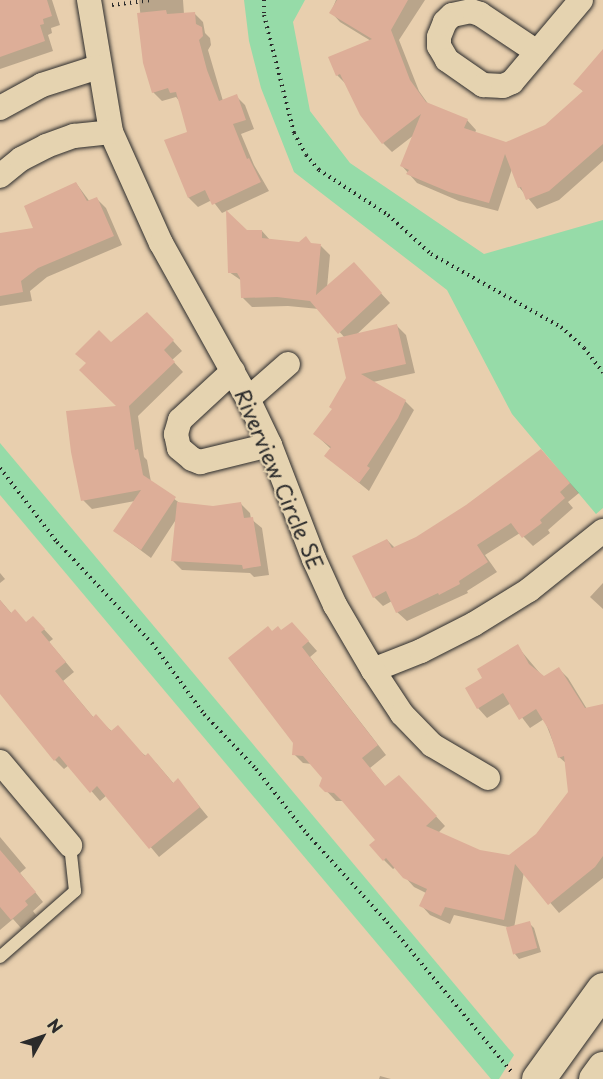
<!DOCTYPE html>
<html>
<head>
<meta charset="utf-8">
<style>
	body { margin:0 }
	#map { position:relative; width:603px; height:1079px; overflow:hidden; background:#e8cfae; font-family:"Playpen Sans",sans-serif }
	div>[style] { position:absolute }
	.green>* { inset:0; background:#96dba8 }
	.shadow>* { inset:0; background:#0003 }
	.building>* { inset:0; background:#ddae98; transform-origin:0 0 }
	.path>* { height:4px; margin-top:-2px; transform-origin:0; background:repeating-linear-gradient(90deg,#2b2b2b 0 1.5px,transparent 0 6px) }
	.roads { filter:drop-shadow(0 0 2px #2b2b2b) drop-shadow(0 0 2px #2b2b2b) }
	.lane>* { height:12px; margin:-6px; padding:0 6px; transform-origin:6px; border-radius:6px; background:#e5d3b0 }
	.street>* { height:24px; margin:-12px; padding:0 12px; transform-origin:12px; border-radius:12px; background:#e5d3b0 }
	.secondary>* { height:33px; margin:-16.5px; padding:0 16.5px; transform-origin:16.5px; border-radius:16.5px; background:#e5d3b0 }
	span { translate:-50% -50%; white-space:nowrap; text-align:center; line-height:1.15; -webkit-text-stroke:4.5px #e5d3b0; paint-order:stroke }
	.street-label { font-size:21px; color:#2b2b2b }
	.north { position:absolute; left:12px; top:1007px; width:60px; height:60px; -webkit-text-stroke:4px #e5d3b0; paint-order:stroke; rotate:50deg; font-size:16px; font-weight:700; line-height:24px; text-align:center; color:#2b2b2b }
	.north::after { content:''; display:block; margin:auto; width:21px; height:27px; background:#2b2b2b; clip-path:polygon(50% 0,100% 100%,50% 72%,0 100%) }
</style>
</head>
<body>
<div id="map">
	<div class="green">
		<div style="clip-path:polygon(244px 0,305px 0,293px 22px,310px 111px,350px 163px,484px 254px,603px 220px,603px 508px,596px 514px,512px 414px,447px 290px,294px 172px,261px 88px,249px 41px)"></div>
		<div style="clip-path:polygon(0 443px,514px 1055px,499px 1079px,491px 1079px,0 495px)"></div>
	</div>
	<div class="shadow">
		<div style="clip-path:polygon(0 0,52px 0,60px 25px,51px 28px,52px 33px,48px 35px,53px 51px,0 69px)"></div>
		<div style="clip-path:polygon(139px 0,183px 0,184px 14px,194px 13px,203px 22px,205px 33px,210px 38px,211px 45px,208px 50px,223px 101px,236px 96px,245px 105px,254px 129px,241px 134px,254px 165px,269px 191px,222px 213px,212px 200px,198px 207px,189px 198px,166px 141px,188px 133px,180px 102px,176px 97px,162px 101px,153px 92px,145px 62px)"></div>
		<div style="clip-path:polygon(336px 0,425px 0,399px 40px,419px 91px,429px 105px,467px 120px,476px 130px,475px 133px,506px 143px,546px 127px,584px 92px,576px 84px,603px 50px,603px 161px,559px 200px,537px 209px,519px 187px,512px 169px,498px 211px,459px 201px,417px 183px,402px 166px,414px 135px,392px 152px,383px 143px,347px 85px,337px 75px,371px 41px,340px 22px,331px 12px)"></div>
		<div style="clip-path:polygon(76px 183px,90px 202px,97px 199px,106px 208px,122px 245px,47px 277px,30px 291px,32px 301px,0 306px,0 235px,35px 230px)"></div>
		<div style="clip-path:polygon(262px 231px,270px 240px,321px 246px,330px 255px,327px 288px,354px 264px,390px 303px,355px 336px,397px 326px,406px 335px,415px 373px,373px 382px,405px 401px,414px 410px,369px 491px,326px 456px,331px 449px,315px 434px,333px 410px,348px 378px,345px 338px,319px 309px,288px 306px,252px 307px,243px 298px,242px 281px,229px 272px,246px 232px)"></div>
		<div style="clip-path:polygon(157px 323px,182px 351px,172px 360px,183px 372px,138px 416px,144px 457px,147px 460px,151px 482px,181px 504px,213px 507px,241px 504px,250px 513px,251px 519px,262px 528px,269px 575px,254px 577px,250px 573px,182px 570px,173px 561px,177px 518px,151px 558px,115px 531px,135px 501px,92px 509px,83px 500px,119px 407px,111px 344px)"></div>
		<div style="clip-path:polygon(550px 460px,579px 493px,568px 502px,573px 508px,548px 530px,550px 533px,533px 546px,520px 533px,485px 555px,497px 572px,467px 591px,468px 593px,407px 621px,397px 612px,392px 601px,383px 606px,374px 597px,387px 540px,395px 548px,416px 539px)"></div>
		<div style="clip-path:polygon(0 573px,5px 579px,0 583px)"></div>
		<div style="clip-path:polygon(603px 583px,603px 609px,590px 597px)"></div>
		<div style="clip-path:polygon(0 600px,12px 614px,27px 623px,42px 627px,53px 639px,49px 642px,74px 672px,63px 681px,94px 718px,157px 764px,174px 784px,178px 780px,208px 817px,159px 857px,107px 795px,100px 801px,69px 765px,64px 769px,55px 760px,0 691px)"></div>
		<div style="clip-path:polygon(272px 632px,301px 633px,317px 651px,310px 657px,386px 755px,370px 768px,386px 788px,408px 786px,445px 826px,438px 833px,480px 852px,509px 857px,537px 835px,570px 800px,567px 764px,559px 757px,544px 719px,530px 728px,511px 703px,487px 718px,478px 708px,467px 688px,484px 678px,517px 646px,544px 678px,559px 669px,568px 678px,587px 709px,603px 705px,603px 878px,559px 913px,524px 872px,514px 928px,529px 923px,534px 928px,541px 952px,519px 959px,515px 954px,512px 928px,454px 915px,450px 924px,430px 915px,421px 905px,426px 893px,414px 887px,396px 867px,393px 869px,384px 860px,377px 840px,344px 801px,336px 801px,321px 785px,323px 778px,312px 764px,303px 763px,294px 754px,295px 743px)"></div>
		<div style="clip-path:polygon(0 837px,26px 868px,20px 873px,43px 902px,33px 911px,36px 915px,21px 928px,13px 919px,0 930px)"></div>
		<div style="clip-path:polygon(380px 1076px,391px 1079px,379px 1079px)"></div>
	</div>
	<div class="building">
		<div style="clip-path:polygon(0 0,47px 0,52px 16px,43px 19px,44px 24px,40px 25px,45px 41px,0 57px)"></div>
		<div style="clip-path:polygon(337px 0,408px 0,391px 30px,410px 80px,426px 102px,468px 119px,464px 128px,506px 142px,545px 125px,583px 91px,573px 84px,603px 49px,603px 144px,549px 191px,526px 200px,521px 187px,518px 188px,505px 154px,489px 203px,449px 192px,406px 174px,409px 170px,400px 166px,421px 114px,382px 144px,360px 115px,340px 74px,336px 76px,328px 57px,372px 39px,329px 13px)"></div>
		<div style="clip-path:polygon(166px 10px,167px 14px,195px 12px,196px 24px,202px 27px,203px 36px,199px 40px,207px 70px,219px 101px,237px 94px,246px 120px,233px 124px,247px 159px,249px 158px,261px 182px,212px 205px,205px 190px,188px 198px,164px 140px,187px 132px,176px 92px,170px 93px,168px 88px,152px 93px,143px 63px,137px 13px)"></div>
		<div style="clip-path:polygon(76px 182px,87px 201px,97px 197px,114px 236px,38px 268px,21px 281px,23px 292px,0 296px,0 233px,33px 228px,24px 206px)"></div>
		<div style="clip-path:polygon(226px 210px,247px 230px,262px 230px,262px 238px,299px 242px,306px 236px,311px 243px,321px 244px,316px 295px,354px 262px,382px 293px,338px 334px,310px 301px,277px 297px,241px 298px,240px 278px,237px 273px,228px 273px)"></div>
		<div style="clip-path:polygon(147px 312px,174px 340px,164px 350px,175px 362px,129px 406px,135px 450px,138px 449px,143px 475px,176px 497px,141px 550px,113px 531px,141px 490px,81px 501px,71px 452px,66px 411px,116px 406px,79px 370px,86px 363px,75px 354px,99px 330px,111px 342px)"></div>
		<div style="clip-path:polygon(397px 324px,406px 364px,361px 374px,406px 400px,398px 418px,367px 466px,370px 468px,359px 483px,324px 456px,331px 447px,313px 434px,332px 409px,329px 407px,346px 378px,337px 338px)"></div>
		<div style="clip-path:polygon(541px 449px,570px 483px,560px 492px,565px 498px,540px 520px,542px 523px,522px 538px,511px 523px,477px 545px,488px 562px,459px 581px,460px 584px,439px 595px,438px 593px,396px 613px,386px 591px,373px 598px,352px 556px,387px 539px,392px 548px,416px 537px,466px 505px)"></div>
		<div style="clip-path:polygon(177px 502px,213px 506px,241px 502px,244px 518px,253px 517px,261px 566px,243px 569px,242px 565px,171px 561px)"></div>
		<div style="clip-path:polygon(0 600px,11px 613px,15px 609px,26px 622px,33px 616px,45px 629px,41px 632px,66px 662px,55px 671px,93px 717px,96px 714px,111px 731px,118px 725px,145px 756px,148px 753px,173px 783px,178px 778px,200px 807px,149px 849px,97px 786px,90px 793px,59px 756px,54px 761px,0 694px)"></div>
		<div style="clip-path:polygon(292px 622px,309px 641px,302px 647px,378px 745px,362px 758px,385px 786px,399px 775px,437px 816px,426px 826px,480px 850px,509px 855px,536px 834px,568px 792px,564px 756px,558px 758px,549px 730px,536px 709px,519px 720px,503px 693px,477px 709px,465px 688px,482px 678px,477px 669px,518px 644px,529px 664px,544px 676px,559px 667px,585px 708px,603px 704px,603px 856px,595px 867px,548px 905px,515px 864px,504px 920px,445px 907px,441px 916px,419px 906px,427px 889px,403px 878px,386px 858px,383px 861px,369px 845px,375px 840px,342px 801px,334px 793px,325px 792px,319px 786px,322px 778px,303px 756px,292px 755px,293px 743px,228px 658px,268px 626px,272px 631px,278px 626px,281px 630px)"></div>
		<div style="clip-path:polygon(0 850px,36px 892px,25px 901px,28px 905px,11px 920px,0 907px)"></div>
		<div style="left:530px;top:921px;width:28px;height:25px;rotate:75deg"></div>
	</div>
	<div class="path">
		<div style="left:264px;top:0;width:15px;rotate:90deg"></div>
		<div style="left:264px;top:15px;width:122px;rotate:75.7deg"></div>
		<div style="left:294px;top:133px;width:25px;rotate:61deg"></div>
		<div style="left:306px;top:155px;width:20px;rotate:49deg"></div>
		<div style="left:319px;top:170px;width:82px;rotate:33.1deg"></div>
		<div style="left:388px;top:215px;width:58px;rotate:42.2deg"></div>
		<div style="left:431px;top:254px;width:149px;rotate:29.3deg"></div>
		<div style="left:561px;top:327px;width:31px;rotate:42deg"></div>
		<div style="left:584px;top:348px;width:31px;rotate:52deg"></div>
		<div style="left:112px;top:5px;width:38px;rotate:-7deg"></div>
		<div style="left:0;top:468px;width:93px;rotate:52.4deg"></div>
		<div style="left:57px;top:542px;width:139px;rotate:46.8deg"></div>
		<div style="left:152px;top:643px;width:88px;rotate:53.8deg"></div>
		<div style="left:204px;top:714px;width:76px;rotate:46.6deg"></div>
		<div style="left:256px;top:769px;width:83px;rotate:51.9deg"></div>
		<div style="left:307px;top:834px;width:119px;rotate:47.7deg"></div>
		<div style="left:387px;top:922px;width:197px;rotate:50.3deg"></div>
	</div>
	<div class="roads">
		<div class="lane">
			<div style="left:0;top:957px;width:100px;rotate:-41.3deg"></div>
			<div style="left:75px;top:891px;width:46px;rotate:-96.2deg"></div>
		</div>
		<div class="street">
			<div style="left:89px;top:0;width:134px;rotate:80.5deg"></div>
			<div style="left:111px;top:132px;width:122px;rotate:65.8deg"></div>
			<div style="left:161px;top:243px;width:179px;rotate:60.9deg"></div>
			<div style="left:248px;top:399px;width:51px;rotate:64.4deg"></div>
			<div style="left:270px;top:445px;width:122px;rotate:68.9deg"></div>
			<div style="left:314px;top:559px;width:51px;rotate:65.5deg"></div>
			<div style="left:335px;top:605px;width:75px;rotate:59.7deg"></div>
			<div style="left:373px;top:670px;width:52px;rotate:-21.6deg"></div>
			<div style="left:421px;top:651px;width:59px;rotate:-27deg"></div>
			<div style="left:474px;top:624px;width:65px;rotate:-31.7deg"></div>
			<div style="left:529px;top:590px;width:95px;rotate:-38.6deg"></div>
			<div style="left:537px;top:52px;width:69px;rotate:-146.3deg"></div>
			<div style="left:480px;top:14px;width:9px;rotate:-162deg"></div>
			<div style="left:471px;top:11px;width:19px;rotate:168deg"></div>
			<div style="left:452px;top:15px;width:10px;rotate:135deg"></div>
			<div style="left:445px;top:22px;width:16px;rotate:112deg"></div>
			<div style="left:439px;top:37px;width:9px;rotate:90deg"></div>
			<div style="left:439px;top:46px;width:16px;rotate:60deg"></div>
			<div style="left:447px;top:60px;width:44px;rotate:34.8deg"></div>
			<div style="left:483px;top:85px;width:20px;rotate:3deg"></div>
			<div style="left:503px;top:86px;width:10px;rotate:-24deg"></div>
			<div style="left:512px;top:82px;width:107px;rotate:-49.9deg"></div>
			<div style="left:0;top:108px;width:48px;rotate:-28.7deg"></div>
			<div style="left:42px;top:85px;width:59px;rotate:-17.8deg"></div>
			<div style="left:0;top:176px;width:27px;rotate:-39deg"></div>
			<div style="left:21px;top:159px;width:28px;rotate:-27deg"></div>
			<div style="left:46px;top:146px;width:30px;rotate:-20deg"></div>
			<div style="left:74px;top:136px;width:37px;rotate:-6deg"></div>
			<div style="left:233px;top:371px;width:72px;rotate:137.2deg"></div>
			<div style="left:180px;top:420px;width:15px;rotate:106deg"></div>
			<div style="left:176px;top:434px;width:14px;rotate:78deg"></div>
			<div style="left:179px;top:448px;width:17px;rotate:40deg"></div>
			<div style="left:192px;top:459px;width:9px;rotate:21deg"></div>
			<div style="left:200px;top:462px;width:72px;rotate:-13.7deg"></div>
			<div style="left:248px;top:399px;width:53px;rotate:-41.2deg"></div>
			<div style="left:373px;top:670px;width:53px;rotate:56.6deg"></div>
			<div style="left:402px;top:714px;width:43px;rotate:45.9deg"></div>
			<div style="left:432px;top:745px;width:65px;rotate:30.5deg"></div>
			<div style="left:0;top:762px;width:109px;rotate:49.9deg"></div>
		</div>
		<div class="secondary">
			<div style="left:538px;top:1079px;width:111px;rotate:-54.2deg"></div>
			<div style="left:595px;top:1079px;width:14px;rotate:-54deg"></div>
		</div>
	</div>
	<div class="street-label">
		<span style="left:280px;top:479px;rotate:67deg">Riverview Circle SE</span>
	</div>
	<div class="north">N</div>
</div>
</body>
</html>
